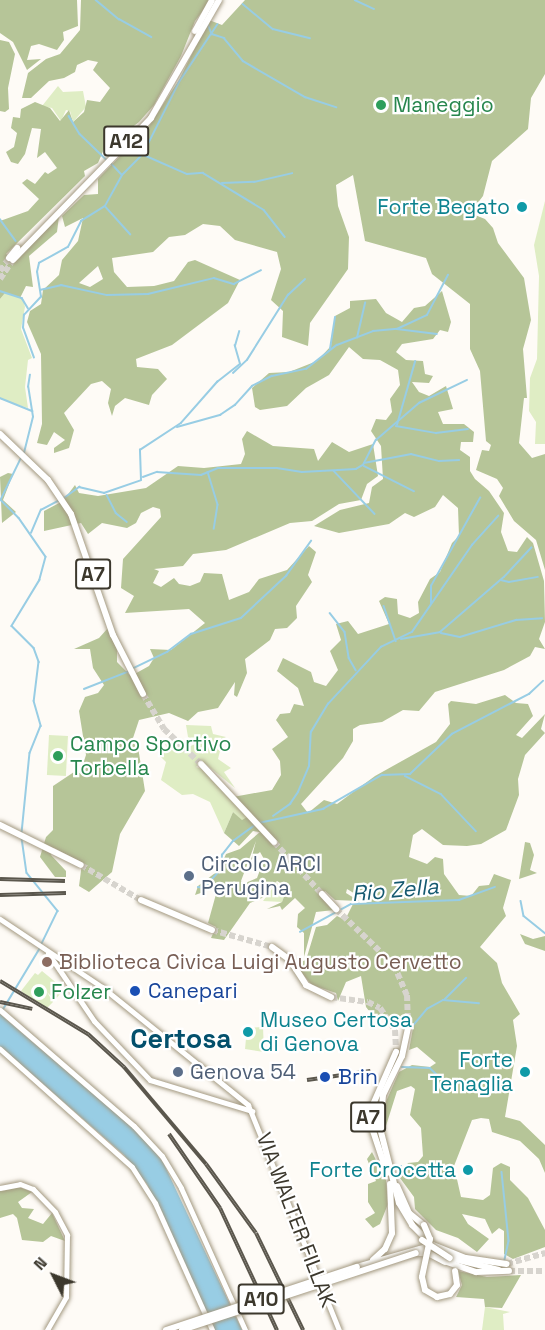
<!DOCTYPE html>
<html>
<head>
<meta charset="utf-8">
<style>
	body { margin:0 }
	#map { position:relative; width:545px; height:1330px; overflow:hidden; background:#fefbf6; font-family:"Space Grotesk",sans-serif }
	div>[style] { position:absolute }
	.green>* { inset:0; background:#dfedc4; transform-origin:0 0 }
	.forest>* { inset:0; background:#b6c598 }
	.water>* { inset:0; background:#98cde4 }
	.stream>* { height:1.5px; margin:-0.75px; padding:0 0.75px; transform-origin:0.75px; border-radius:0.75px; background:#98cde4 }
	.highway-tunnel>* { height:6px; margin-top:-3px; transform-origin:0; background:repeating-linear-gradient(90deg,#d7d4ce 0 6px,transparent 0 9px) }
	.roads { filter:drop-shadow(0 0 2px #a39981) drop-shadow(0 0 2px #a39981) }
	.major>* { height:5px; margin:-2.5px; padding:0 2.5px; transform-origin:2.5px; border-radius:2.5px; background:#fff }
	.highway>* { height:6px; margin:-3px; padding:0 3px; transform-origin:3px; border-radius:3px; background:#fff }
	.rail>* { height:4px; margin-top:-2px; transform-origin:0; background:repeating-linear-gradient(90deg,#fff 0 4.5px,#5b574d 0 9px); box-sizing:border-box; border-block:2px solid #5b574d }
	.bridges { filter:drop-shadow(0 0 2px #a39981) drop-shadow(0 0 2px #a39981) }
	.highway-bridge>* { height:6px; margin:-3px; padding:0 3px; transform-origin:3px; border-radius:3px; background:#fff }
	.dots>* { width:16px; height:16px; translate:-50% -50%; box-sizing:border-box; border:3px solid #fff; border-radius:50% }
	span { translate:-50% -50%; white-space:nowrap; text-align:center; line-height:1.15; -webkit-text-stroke:4.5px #fff; paint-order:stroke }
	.shield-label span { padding:2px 4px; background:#fff; border:2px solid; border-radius:4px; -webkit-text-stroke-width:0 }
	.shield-label { font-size:20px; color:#3c382d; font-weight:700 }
	.leisure-label { font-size:21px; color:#27864d }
	.left { translate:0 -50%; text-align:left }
	.culture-label { font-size:21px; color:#0d838f }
	.right { translate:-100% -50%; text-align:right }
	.service-label { font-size:21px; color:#4e5e75 }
	.education-label { font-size:21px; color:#785e54 }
	.transit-label { font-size:21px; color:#164399 }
	.street-label { font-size:21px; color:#3c382d }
	.water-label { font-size:22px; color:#155970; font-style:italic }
	.district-label { font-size:27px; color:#03506c; font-weight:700 }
	.north { position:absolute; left:24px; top:1246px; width:60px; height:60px; -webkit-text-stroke:4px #fff; paint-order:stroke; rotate:312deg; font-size:16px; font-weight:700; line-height:24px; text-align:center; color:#3c382d }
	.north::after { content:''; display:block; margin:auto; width:21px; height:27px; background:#3c382d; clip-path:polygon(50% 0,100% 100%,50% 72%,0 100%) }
</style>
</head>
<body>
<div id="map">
	<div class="green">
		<div style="clip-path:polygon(58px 86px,63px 92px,83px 91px,86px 107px,73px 122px,70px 111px,66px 110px,61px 121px,52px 108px,42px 106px)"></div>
		<div style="clip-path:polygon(545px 201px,545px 444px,535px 444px,536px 422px,529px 411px,530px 378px,537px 359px,539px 276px,534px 245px)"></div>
		<div style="clip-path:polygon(5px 293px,23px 299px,25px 307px,21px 329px,32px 358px,28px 360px,25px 387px,28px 408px,0 399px,0 299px)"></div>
		<div style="clip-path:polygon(186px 725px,211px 726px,213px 734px,226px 737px,214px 746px,220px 751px,218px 759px,231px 768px,224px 772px,235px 788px,202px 761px,196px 767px,202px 769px,247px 817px,242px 821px,233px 812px,224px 833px,210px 802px,193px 794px,182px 795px,161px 780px,166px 762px,160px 756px,167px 750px,164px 739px,183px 749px,198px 743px,188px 737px)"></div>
		<div style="left:49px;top:735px;width:19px;height:40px;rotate:3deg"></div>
		<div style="clip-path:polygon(277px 882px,281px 894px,286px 891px,282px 902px,263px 901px)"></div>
		<div style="clip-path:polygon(42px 971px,64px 989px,55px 1000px,47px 992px,53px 1002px,46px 1009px,21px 991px,35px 973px,38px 975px)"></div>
		<div style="clip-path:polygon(263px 1027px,264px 1052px,245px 1049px,247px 1028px)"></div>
		<div style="clip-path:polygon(485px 1307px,510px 1312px,503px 1314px,504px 1330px,482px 1330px)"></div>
	</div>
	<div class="forest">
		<div style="clip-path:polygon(0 0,77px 0,78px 26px,63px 32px,64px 40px,57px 50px,39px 44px,31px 46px,27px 60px,41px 59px,27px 70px,13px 42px,0 33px)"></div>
		<div style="clip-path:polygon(81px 0,211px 0,195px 21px,181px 56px,154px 105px,139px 122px,104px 149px,98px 163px,84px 171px,85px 176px,6px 254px,16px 260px,59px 216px,57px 232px,29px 256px,33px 287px,26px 286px,20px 298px,5px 293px,0 299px,0 221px,28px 211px,39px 199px,22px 183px,27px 179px,35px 184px,45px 172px,48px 174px,57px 168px,45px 152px,37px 158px,41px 129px,32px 128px,25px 154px,18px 164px,11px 162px,6px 152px,14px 147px,17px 133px,11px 128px,13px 117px,20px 118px,21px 109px,35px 102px,50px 108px,60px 121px,69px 110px,73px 122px,84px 112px,87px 100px,100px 102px,110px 88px,93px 70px,98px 62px,88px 60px,77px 65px,75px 72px,64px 78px,49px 81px,31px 98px,22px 98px,28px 73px,46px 59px,60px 54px,80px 30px)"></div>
		<div style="clip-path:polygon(evenodd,245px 0,545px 0,545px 74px,531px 98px,528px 129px,492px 161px,483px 196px,470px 213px,485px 219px,493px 228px,498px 243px,524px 278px,531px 320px,523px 349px,527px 398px,524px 398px,519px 443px,532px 458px,545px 454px,545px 570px,536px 540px,514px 521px,499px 496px,503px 488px,497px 479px,476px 470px,482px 450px,489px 451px,491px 445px,486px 441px,480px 371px,470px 349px,470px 304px,432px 274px,426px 258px,365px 241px,353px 175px,336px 185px,338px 206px,349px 237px,348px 269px,310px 323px,308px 346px,282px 337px,283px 311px,271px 300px,281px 269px,277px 252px,235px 240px,220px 226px,203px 224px,185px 235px,169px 237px,153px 252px,112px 258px,114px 272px,127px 287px,154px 286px,174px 281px,188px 262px,195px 260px,240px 280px,228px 303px,172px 345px,136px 359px,137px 367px,158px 369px,167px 379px,152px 395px,149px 405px,125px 398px,115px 406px,112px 416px,108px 403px,111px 389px,102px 381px,91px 384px,64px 413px,74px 430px,69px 448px,54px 453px,54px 448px,65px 440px,54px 432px,47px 445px,37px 443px,42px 424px,41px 354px,27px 322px,30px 311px,41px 304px,43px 290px,59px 275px,62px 260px,78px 241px,83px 218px,65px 227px,62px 216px,84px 195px,98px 194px,98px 179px,149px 126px,179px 80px,209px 20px,222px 25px,245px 0,98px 266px,103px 279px,90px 287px,79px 283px,98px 266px)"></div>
		<div style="clip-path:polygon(0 40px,9px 42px,15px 54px,8px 88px,9px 109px,5px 112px,0 111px)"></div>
		<div style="clip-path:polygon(evenodd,442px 291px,451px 322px,448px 332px,440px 330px,433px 339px,402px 344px,396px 352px,406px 360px,423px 361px,425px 374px,433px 376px,429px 383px,412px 382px,419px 392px,429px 396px,446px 386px,453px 409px,438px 412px,443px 424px,464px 424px,474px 432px,473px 442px,461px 442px,460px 450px,470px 457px,470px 471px,475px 479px,489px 491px,504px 513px,501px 532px,508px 551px,517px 552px,527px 537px,533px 543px,544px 581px,545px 622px,539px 639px,545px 649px,535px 647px,530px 656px,504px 670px,435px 692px,419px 711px,403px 710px,382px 722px,360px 725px,353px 729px,353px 741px,343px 758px,301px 804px,308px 813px,324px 800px,337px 804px,375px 776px,436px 742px,450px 724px,448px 704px,451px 701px,476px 704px,505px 695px,516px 703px,528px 704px,533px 716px,516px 735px,522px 738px,545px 714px,541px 729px,545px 733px,525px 755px,518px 779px,519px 795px,506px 830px,481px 844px,467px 846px,443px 845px,422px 829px,413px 835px,409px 857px,427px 864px,435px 857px,443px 859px,444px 874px,459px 895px,471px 896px,479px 886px,489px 885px,494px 874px,511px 880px,503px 908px,506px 916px,480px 947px,497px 963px,502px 983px,520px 1014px,513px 1020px,517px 1046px,505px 1117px,520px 1121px,545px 1145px,545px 1173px,539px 1159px,520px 1141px,492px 1132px,489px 1119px,481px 1118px,472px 1120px,454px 1166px,461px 1197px,483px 1200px,490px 1195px,493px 1168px,501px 1163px,510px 1167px,510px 1180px,528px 1198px,545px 1230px,545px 1247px,513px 1259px,504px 1254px,504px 1231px,499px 1228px,492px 1234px,485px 1219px,462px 1214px,468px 1224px,489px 1239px,477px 1252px,458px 1238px,436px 1230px,415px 1209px,414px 1197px,400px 1178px,408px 1163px,418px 1162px,423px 1156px,421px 1128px,410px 1115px,415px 1089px,411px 1086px,397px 1091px,385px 1129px,384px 1106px,399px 1072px,412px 1065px,430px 1067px,436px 1063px,417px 1047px,409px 1050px,413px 1028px,399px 1019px,376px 1020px,366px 1007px,361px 976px,346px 982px,338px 1001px,336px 993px,312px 985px,300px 971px,297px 963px,306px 960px,316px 927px,327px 925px,337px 916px,345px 920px,353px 904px,366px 904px,367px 901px,347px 889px,346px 893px,359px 901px,335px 900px,325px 891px,320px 896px,334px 910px,316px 912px,304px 957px,304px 933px,297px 927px,298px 914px,305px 908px,295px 898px,282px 910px,280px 906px,267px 909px,282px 902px,286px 891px,282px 884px,277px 881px,262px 898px,250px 903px,224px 940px,211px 938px,216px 927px,208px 923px,218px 887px,195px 895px,198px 886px,219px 870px,226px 854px,240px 849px,260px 832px,253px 831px,239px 846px,224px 833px,233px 812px,242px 820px,247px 817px,233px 797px,272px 790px,281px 775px,280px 761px,272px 749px,288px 737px,276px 720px,280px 714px,290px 713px,294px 704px,304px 706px,298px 688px,277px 671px,283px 658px,311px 672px,314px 682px,326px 686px,338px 670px,330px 651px,341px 640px,336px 624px,348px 621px,358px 634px,389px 624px,379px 601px,385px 597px,397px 599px,398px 614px,410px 618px,419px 613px,418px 602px,430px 579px,440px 572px,452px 543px,459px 536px,458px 508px,443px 495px,435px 507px,414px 517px,405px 513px,389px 524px,339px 533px,314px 526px,340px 510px,369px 503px,372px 487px,383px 479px,381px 446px,371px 431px,376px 419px,386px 420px,392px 412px,390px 399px,400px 385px,398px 370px,380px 360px,363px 359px,349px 347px,329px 375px,306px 388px,287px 406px,260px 410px,255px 407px,252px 388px,269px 373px,289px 372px,317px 361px,331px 346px,335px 316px,350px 308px,350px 301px,376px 299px,386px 313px,402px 322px,414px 308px,425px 306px,442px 291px,256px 841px,251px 860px,260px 852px,264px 859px,257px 878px,243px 884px,241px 881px,256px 841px)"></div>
		<div style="clip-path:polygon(247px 431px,273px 446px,314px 449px,318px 461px,332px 442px,349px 452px,373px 444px,378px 476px,367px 484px,361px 500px,339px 504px,312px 521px,290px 523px,226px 550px,193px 554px,183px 566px,154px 569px,159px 571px,153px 583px,161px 587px,174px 578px,179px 584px,190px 586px,200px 582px,204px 573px,222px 574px,229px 600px,249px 592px,259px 579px,287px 570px,309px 546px,316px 552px,308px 575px,312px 582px,296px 606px,297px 618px,287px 628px,275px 629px,270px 640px,245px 659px,247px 673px,237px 697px,234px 695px,235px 682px,218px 708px,198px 712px,188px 721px,169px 713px,139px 720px,133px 738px,138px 747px,145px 791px,120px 834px,112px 872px,89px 892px,79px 886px,82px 863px,54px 848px,51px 855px,66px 871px,66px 877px,55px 877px,40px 857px,46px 837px,53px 830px,53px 786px,74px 772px,80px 773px,86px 755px,79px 711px,85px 697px,98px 693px,104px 685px,93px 668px,90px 649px,74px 649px,99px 638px,108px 628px,117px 650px,117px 662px,131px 676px,149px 666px,154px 658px,150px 649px,171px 650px,205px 623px,189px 609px,125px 613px,134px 596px,121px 588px,123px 559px,161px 517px,160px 509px,153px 507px,141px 513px,136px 523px,127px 528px,102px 523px,88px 534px,81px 523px,44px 531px,44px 511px,63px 501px,75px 485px,79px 493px,98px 496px,146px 488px,178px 466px,204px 468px,241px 464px,245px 454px,242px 439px)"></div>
		<div style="clip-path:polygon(8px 473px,13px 474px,3px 500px,16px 512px,2px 523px,0 477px)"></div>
		<div style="clip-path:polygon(525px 842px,530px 843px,534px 855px,530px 870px,537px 873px,519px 879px)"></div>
		<div style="clip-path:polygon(520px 934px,533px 939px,545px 936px,545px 951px,525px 944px)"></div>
		<div style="clip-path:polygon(372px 1152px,386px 1180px,388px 1204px,380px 1224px,373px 1228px,365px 1219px,375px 1213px,368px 1202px,368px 1184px,376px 1181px,367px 1159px)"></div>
		<div style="clip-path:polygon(19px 1187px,32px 1192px,18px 1202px,22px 1208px,34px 1209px,28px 1218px,43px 1224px,52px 1213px,65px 1241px,51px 1236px,43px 1242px,22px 1240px,17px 1218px,13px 1214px,0 1218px,0 1190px)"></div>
		<div style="clip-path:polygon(458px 1271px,487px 1277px,521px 1275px,502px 1308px,485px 1307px,484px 1299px,456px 1297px,462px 1285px)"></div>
	</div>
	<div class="water">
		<div style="clip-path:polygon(0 1014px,140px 1134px,163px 1162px,242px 1330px,215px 1330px,147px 1184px,124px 1155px,0 1046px)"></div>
	</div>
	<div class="stream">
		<div style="left:96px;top:0;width:30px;rotate:40deg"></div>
		<div style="left:119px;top:19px;width:37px;rotate:29deg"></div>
		<div style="left:355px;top:0;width:21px;rotate:25deg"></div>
		<div style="left:243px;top:4px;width:39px;rotate:40deg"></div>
		<div style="left:273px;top:29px;width:38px;rotate:14deg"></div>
		<div style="left:208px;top:24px;width:11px;rotate:68deg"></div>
		<div style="left:212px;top:34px;width:13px;rotate:18deg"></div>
		<div style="left:224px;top:38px;width:30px;rotate:50deg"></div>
		<div style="left:243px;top:61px;width:72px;rotate:30.1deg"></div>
		<div style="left:305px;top:97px;width:33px;rotate:18deg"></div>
		<div style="left:69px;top:116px;width:21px;rotate:59deg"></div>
		<div style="left:80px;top:134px;width:37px;rotate:44deg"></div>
		<div style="left:144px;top:155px;width:47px;rotate:23.8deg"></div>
		<div style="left:187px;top:174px;width:16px;rotate:-4deg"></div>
		<div style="left:203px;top:173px;width:71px;rotate:31.2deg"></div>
		<div style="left:264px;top:210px;width:34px;rotate:52deg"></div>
		<div style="left:111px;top:163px;width:16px;rotate:47deg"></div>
		<div style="left:222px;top:183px;width:32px;rotate:-2deg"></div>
		<div style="left:254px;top:182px;width:39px;rotate:-13deg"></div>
		<div style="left:105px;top:206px;width:38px;rotate:48deg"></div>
		<div style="left:0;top:219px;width:27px;rotate:54deg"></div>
		<div style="left:40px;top:290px;width:22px;rotate:-13deg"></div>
		<div style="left:61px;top:285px;width:47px;rotate:12.3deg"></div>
		<div style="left:107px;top:295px;width:41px;rotate:-1.4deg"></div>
		<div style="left:148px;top:294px;width:68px;rotate:-13.6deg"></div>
		<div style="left:214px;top:278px;width:21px;rotate:17deg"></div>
		<div style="left:234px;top:284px;width:30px;rotate:-27deg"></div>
		<div style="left:0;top:291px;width:23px;rotate:18deg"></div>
		<div style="left:22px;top:298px;width:12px;rotate:59deg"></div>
		<div style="left:397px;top:329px;width:40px;rotate:7.1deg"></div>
		<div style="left:357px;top:338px;width:36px;rotate:-77deg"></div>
		<div style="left:330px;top:349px;width:32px;rotate:-81deg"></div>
		<div style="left:34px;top:358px;width:32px;rotate:-110deg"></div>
		<div style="left:23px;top:328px;width:13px;rotate:-86deg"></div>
		<div style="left:24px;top:315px;width:25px;rotate:-47deg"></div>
		<div style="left:41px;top:297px;width:25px;rotate:-99deg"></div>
		<div style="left:37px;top:272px;width:9px;rotate:-77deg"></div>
		<div style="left:39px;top:263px;width:33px;rotate:-29deg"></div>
		<div style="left:68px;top:247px;width:29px;rotate:-63deg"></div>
		<div style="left:81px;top:221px;width:28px;rotate:-32deg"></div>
		<div style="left:105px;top:206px;width:35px;rotate:-61deg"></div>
		<div style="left:122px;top:175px;width:30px;rotate:-45deg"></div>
		<div style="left:143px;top:154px;width:80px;rotate:-63.4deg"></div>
		<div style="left:179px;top:82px;width:69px;rotate:-56.3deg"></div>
		<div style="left:233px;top:373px;width:19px;rotate:-43deg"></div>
		<div style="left:247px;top:360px;width:77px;rotate:-57.8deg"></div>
		<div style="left:288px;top:295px;width:23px;rotate:-43deg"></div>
		<div style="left:0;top:398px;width:35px;rotate:22deg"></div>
		<div style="left:397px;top:425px;width:66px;rotate:-74.1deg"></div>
		<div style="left:396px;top:426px;width:41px;rotate:9.9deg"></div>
		<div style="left:436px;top:433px;width:32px;rotate:-7deg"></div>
		<div style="left:177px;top:427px;width:45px;rotate:-15.6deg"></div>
		<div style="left:220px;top:415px;width:18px;rotate:-34deg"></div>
		<div style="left:235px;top:405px;width:25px;rotate:-48deg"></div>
		<div style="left:252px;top:386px;width:22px;rotate:-27deg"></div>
		<div style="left:272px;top:376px;width:35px;rotate:-12deg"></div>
		<div style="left:306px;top:369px;width:39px;rotate:-38deg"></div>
		<div style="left:337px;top:345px;width:39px;rotate:-21deg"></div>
		<div style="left:373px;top:331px;width:24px;rotate:-5deg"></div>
		<div style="left:397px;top:329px;width:33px;rotate:-25deg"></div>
		<div style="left:427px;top:315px;width:45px;rotate:-62.3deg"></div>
		<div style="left:24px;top:453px;width:37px;rotate:-76deg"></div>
		<div style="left:33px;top:417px;width:30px;rotate:-99deg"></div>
		<div style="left:28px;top:387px;width:12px;rotate:-81deg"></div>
		<div style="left:22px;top:457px;width:48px;rotate:116deg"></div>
		<div style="left:1px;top:500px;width:25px;rotate:45deg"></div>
		<div style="left:19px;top:518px;width:47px;rotate:55.3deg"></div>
		<div style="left:46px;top:557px;width:24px;rotate:105deg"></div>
		<div style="left:40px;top:580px;width:54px;rotate:121.3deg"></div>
		<div style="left:12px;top:626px;width:31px;rotate:45deg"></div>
		<div style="left:34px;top:648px;width:15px;rotate:70deg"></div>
		<div style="left:39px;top:662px;width:39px;rotate:97deg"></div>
		<div style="left:34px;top:701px;width:26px;rotate:74deg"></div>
		<div style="left:41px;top:726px;width:29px;rotate:112deg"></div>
		<div style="left:30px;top:753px;width:80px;rotate:95.7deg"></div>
		<div style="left:364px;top:463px;width:48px;rotate:-10.8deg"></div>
		<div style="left:411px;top:454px;width:29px;rotate:14deg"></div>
		<div style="left:439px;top:461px;width:20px;rotate:-3deg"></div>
		<div style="left:364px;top:466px;width:56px;rotate:26.6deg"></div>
		<div style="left:334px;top:471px;width:59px;rotate:46.4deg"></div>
		<div style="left:208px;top:472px;width:34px;rotate:73deg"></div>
		<div style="left:218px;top:505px;width:24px;rotate:99deg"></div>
		<div style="left:143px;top:477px;width:15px;rotate:-20deg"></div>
		<div style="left:157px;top:472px;width:44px;rotate:3.9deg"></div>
		<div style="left:201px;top:475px;width:18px;rotate:-22deg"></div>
		<div style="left:218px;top:468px;width:59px"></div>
		<div style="left:277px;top:468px;width:25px;rotate:9deg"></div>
		<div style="left:302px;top:472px;width:54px;rotate:-3.2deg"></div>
		<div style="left:356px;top:469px;width:8px;rotate:-30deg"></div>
		<div style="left:363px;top:465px;width:28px;rotate:-63deg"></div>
		<div style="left:376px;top:440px;width:57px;rotate:-40.7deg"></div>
		<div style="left:419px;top:403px;width:53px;rotate:-25.6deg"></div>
		<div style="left:107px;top:495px;width:20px;rotate:63deg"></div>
		<div style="left:116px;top:513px;width:14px;rotate:39deg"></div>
		<div style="left:64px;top:498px;width:19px;rotate:-36deg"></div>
		<div style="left:79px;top:487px;width:26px;rotate:13deg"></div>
		<div style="left:104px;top:493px;width:39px;rotate:-19deg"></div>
		<div style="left:141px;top:480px;width:30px;rotate:-92deg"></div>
		<div style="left:140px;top:450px;width:49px;rotate:-33.4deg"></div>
		<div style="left:181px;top:423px;width:55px;rotate:-48.7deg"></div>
		<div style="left:217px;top:382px;width:29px;rotate:-38deg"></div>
		<div style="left:240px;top:364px;width:19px;rotate:-106deg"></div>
		<div style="left:235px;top:346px;width:15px;rotate:-74deg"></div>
		<div style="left:31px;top:533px;width:25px;rotate:-67deg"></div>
		<div style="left:41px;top:510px;width:21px;rotate:-28deg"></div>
		<div style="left:501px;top:580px;width:8px;rotate:14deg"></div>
		<div style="left:509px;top:582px;width:29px;rotate:-10deg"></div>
		<div style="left:431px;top:604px;width:18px;rotate:-90deg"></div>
		<div style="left:431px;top:586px;width:101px;rotate:-60.9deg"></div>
		<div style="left:384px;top:606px;width:37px;rotate:71deg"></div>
		<div style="left:330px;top:613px;width:24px;rotate:52deg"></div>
		<div style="left:345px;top:632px;width:26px;rotate:81deg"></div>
		<div style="left:349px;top:658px;width:14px;rotate:60deg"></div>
		<div style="left:441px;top:633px;width:19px;rotate:12deg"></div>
		<div style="left:460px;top:637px;width:59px;rotate:-16.9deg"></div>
		<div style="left:516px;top:620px;width:26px;rotate:-4deg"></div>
		<div style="left:401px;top:639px;width:40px;rotate:-10deg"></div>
		<div style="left:440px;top:632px;width:84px;rotate:-40.7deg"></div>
		<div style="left:504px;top:577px;width:40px;rotate:-47deg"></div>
		<div style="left:134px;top:668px;width:37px;rotate:-26deg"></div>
		<div style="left:167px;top:652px;width:30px;rotate:-37deg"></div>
		<div style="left:191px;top:634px;width:52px;rotate:-17.7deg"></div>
		<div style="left:241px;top:618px;width:62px;rotate:-43deg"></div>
		<div style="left:286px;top:576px;width:43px;rotate:-54.5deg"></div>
		<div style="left:84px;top:689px;width:49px;rotate:-21.4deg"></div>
		<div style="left:405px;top:776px;width:40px;rotate:26.6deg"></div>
		<div style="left:441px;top:794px;width:51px;rotate:46.6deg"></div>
		<div style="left:273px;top:816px;width:21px;rotate:-35deg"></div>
		<div style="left:290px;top:804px;width:14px;rotate:-56deg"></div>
		<div style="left:298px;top:792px;width:28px;rotate:-67deg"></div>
		<div style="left:309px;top:766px;width:34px;rotate:-87deg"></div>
		<div style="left:311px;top:732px;width:33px;rotate:-59deg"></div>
		<div style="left:328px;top:704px;width:78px;rotate:-47.1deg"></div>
		<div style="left:381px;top:647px;width:34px;rotate:-26deg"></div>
		<div style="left:412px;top:632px;width:106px;rotate:-55.4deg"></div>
		<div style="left:472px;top:545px;width:39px;rotate:-48deg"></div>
		<div style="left:259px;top:823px;width:66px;rotate:-12.3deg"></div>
		<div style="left:323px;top:809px;width:68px;rotate:-30deg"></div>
		<div style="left:382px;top:775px;width:28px;rotate:-2deg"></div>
		<div style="left:410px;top:774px;width:58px;rotate:-43.6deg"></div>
		<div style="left:452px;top:734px;width:87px;rotate:-27.5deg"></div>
		<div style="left:529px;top:694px;width:19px;rotate:-43deg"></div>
		<div style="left:22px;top:838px;width:35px;rotate:82deg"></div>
		<div style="left:27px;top:873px;width:49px;rotate:50.8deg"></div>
		<div style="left:58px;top:911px;width:37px;rotate:116deg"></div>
		<div style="left:198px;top:887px;width:6px;rotate:9deg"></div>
		<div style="left:204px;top:888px;width:25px;rotate:-48deg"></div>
		<div style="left:221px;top:869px;width:14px;rotate:-86deg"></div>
		<div style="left:222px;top:855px;width:18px;rotate:-52deg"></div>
		<div style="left:233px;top:841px;width:26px;rotate:-36deg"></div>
		<div style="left:521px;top:901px;width:15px;rotate:79deg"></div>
		<div style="left:524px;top:916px;width:27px;rotate:39deg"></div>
		<div style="left:300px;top:932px;width:58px;rotate:-28.8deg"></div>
		<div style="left:351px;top:904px;width:108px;rotate:-2.1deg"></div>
		<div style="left:459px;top:900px;width:38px;rotate:-20deg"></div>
		<div style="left:444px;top:1000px;width:31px;rotate:-45deg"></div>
		<div style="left:2px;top:1011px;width:74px;rotate:-58.9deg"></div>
		<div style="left:411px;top:1028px;width:25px;rotate:-50deg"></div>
		<div style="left:427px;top:1009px;width:18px;rotate:-29deg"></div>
		<div style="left:443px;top:1000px;width:36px;rotate:5deg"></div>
		<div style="left:402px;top:1067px;width:28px;rotate:2deg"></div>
		<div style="left:430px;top:1068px;width:23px;rotate:43deg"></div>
		<div style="left:395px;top:1166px;width:6px"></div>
		<div style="left:502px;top:1172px;width:69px;rotate:84.2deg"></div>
		<div style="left:509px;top:1241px;width:19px;rotate:102deg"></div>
	</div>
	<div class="highway-tunnel">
		<div style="left:0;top:271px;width:16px;rotate:-55deg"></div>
		<div style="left:0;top:279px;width:23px;rotate:-56deg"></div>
		<div style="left:143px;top:694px;width:41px;rotate:59deg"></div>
		<div style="left:164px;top:729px;width:51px;rotate:43.4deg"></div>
		<div style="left:274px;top:842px;width:71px;rotate:47.3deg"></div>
		<div style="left:81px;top:865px;width:69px;rotate:30.3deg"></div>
		<div style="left:336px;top:909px;width:81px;rotate:44deg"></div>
		<div style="left:394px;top:965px;width:33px;rotate:67deg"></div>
		<div style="left:407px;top:995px;width:33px;rotate:88deg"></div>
		<div style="left:212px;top:930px;width:62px;rotate:15.8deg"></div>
		<div style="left:331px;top:997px;width:37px;rotate:8deg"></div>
		<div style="left:368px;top:1002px;width:13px;rotate:27deg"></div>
		<div style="left:380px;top:1008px;width:27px;rotate:56deg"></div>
		<div style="left:395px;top:1030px;width:22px;rotate:87deg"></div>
		<div style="left:507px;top:1264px;width:40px;rotate:-16deg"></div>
		<div style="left:509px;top:1271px;width:36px"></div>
	</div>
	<div class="roads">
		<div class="major">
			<div style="left:0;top:919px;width:123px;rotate:33.7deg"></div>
			<div style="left:102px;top:987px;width:188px;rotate:38.9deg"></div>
			<div style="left:248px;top:1105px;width:243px;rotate:68deg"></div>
			<div style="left:48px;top:953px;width:82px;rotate:55.9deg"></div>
			<div style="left:94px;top:1021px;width:81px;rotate:46.5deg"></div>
			<div style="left:150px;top:1080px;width:107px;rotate:16.9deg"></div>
			<div style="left:0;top:1010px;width:177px;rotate:40.9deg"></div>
			<div style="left:134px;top:1126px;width:41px;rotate:47deg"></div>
			<div style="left:162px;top:1156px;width:37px;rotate:59deg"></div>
			<div style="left:181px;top:1188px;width:156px;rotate:65.7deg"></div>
			<div style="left:0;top:1049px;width:177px;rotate:41.8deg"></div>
			<div style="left:132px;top:1167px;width:43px;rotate:57.4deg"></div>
			<div style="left:155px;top:1203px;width:139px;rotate:65.8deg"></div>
			<div style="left:0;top:1188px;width:20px;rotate:-11deg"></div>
			<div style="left:20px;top:1184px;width:14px;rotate:21deg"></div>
			<div style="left:33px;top:1189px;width:32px;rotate:46deg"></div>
			<div style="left:55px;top:1212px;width:26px;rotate:62deg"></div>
			<div style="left:67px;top:1235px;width:62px;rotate:90.9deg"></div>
			<div style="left:66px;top:1297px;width:38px;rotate:120deg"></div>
		</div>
		<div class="highway">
			<div style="left:195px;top:31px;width:35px;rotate:-61deg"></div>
			<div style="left:9px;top:258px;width:13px;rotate:-51deg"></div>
			<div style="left:13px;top:260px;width:198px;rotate:-45.8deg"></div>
			<div style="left:151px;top:118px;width:136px;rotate:-60deg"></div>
			<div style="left:0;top:434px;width:66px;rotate:43.8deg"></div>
			<div style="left:48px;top:480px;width:41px;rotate:55.9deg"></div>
			<div style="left:71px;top:514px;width:128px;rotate:70.9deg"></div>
			<div style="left:113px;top:635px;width:66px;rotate:63deg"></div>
			<div style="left:201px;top:764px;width:107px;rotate:46.9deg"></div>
			<div style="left:0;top:825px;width:90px;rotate:26.3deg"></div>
			<div style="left:322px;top:894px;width:21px;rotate:47deg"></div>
			<div style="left:141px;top:900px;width:77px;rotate:22.9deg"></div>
			<div style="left:272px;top:947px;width:22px;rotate:36deg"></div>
			<div style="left:290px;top:960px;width:30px;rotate:57deg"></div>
			<div style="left:306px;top:985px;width:28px;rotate:26deg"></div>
			<div style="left:408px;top:1028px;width:29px;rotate:102deg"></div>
			<div style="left:402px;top:1056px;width:43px;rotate:116deg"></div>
			<div style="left:383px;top:1095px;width:33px;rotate:95deg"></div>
			<div style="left:380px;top:1128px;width:77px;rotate:75.8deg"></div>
			<div style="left:399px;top:1203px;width:26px;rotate:59deg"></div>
			<div style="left:412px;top:1225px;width:25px;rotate:45deg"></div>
			<div style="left:387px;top:1173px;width:60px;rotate:-108.4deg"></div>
			<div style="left:368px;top:1116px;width:70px;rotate:-66.4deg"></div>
			<div style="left:397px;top:1186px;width:30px;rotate:66deg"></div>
			<div style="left:409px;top:1213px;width:19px;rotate:39deg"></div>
			<div style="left:416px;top:1253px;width:12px"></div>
			<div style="left:428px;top:1253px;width:19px;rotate:28deg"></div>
			<div style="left:450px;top:1258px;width:50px;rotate:13.8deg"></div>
			<div style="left:373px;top:1260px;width:16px;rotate:-43deg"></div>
			<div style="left:385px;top:1249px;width:17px;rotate:-66deg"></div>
			<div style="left:392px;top:1233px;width:49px;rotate:-92.3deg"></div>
			<div style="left:444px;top:1261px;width:34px;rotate:19deg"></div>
			<div style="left:476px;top:1272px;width:33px;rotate:-2deg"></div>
			<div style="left:357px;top:1267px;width:79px;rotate:-16.1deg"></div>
			<div style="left:433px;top:1245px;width:35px;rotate:22deg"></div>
			<div style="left:466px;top:1258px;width:41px;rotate:8.3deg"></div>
		</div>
	</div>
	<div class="rail">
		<div style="left:0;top:879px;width:65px;rotate:1.8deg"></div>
		<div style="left:0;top:895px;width:66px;rotate:-1.7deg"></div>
		<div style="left:0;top:981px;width:103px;rotate:31.1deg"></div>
		<div style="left:88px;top:1034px;width:49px;rotate:42.5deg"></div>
		<div style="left:124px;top:1067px;width:127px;rotate:49.8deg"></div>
		<div style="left:206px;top:1164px;width:85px;rotate:54.1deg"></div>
		<div style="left:256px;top:1233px;width:108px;rotate:64.1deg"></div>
		<div style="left:0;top:1002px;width:33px;rotate:12deg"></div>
		<div style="left:307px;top:1080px;width:64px;rotate:-8.1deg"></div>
		<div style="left:169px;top:1134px;width:90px;rotate:55.4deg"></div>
		<div style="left:220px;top:1208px;width:135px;rotate:65deg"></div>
	</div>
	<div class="bridges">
		<div class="highway-bridge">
			<div style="left:424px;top:1225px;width:15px;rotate:67deg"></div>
			<div style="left:430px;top:1239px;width:39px;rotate:102deg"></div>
			<div style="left:422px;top:1277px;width:13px;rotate:77deg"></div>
			<div style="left:425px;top:1290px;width:14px;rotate:30deg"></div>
			<div style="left:437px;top:1297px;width:13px;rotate:-13deg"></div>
			<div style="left:450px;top:1294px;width:11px;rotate:-52deg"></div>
			<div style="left:457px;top:1285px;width:14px;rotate:-98deg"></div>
			<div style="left:422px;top:1240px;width:33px;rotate:33deg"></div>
			<div style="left:166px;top:1330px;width:201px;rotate:-18.3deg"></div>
			<div style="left:182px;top:1330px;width:246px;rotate:-18.2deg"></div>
		</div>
	</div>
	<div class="dots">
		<div style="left:381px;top:105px;background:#2e9e5b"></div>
		<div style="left:522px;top:207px;background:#0f9aa8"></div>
		<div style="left:58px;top:756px;background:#2e9e5b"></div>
		<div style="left:189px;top:876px;background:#5c6f8a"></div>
		<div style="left:47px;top:962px;background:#8d6e63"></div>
		<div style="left:135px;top:991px;background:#1a4fb4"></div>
		<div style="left:39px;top:992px;background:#2e9e5b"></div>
		<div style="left:248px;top:1032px;background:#0f9aa8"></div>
		<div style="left:178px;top:1072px;background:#5c6f8a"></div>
		<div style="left:525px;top:1072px;background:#0f9aa8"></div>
		<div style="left:325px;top:1077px;background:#1a4fb4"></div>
		<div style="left:468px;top:1170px;background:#0f9aa8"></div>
	</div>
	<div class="shield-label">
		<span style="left:126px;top:141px">A12</span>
		<span style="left:93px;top:574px">A7</span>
		<span style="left:368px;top:1117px">A7</span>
		<span style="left:261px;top:1299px">A10</span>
	</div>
	<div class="leisure-label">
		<span class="left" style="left:393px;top:105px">Maneggio</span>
		<span class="left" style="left:70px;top:756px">Campo Sportivo<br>Torbella</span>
		<span class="left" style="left:51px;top:992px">Folzer</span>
	</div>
	<div class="culture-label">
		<span class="right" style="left:510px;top:207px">Forte Begato</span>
		<span class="left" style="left:260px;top:1032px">Museo Certosa<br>di Genova</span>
		<span class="right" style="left:513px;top:1072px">Forte<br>Tenaglia</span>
		<span class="right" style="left:456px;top:1170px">Forte Crocetta</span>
	</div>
	<div class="service-label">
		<span class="left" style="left:201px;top:876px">Circolo ARCI<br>Perugina</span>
		<span class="left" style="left:190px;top:1072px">Genova 54</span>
	</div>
	<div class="education-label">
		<span class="left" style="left:59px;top:962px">Biblioteca Civica Luigi Augusto Cervetto</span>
	</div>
	<div class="transit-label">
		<span class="left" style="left:148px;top:991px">Canepari</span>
		<span class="left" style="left:338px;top:1077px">Brin</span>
	</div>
	<div class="street-label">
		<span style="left:296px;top:1220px;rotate:69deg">VIA WALTER FILLAK</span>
	</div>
	<div class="water-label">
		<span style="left:395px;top:890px;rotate:-5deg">Rio Zella</span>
	</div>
	<div class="district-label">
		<span style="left:181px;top:1039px">Certosa</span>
	</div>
	<div class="north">N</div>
</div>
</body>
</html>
